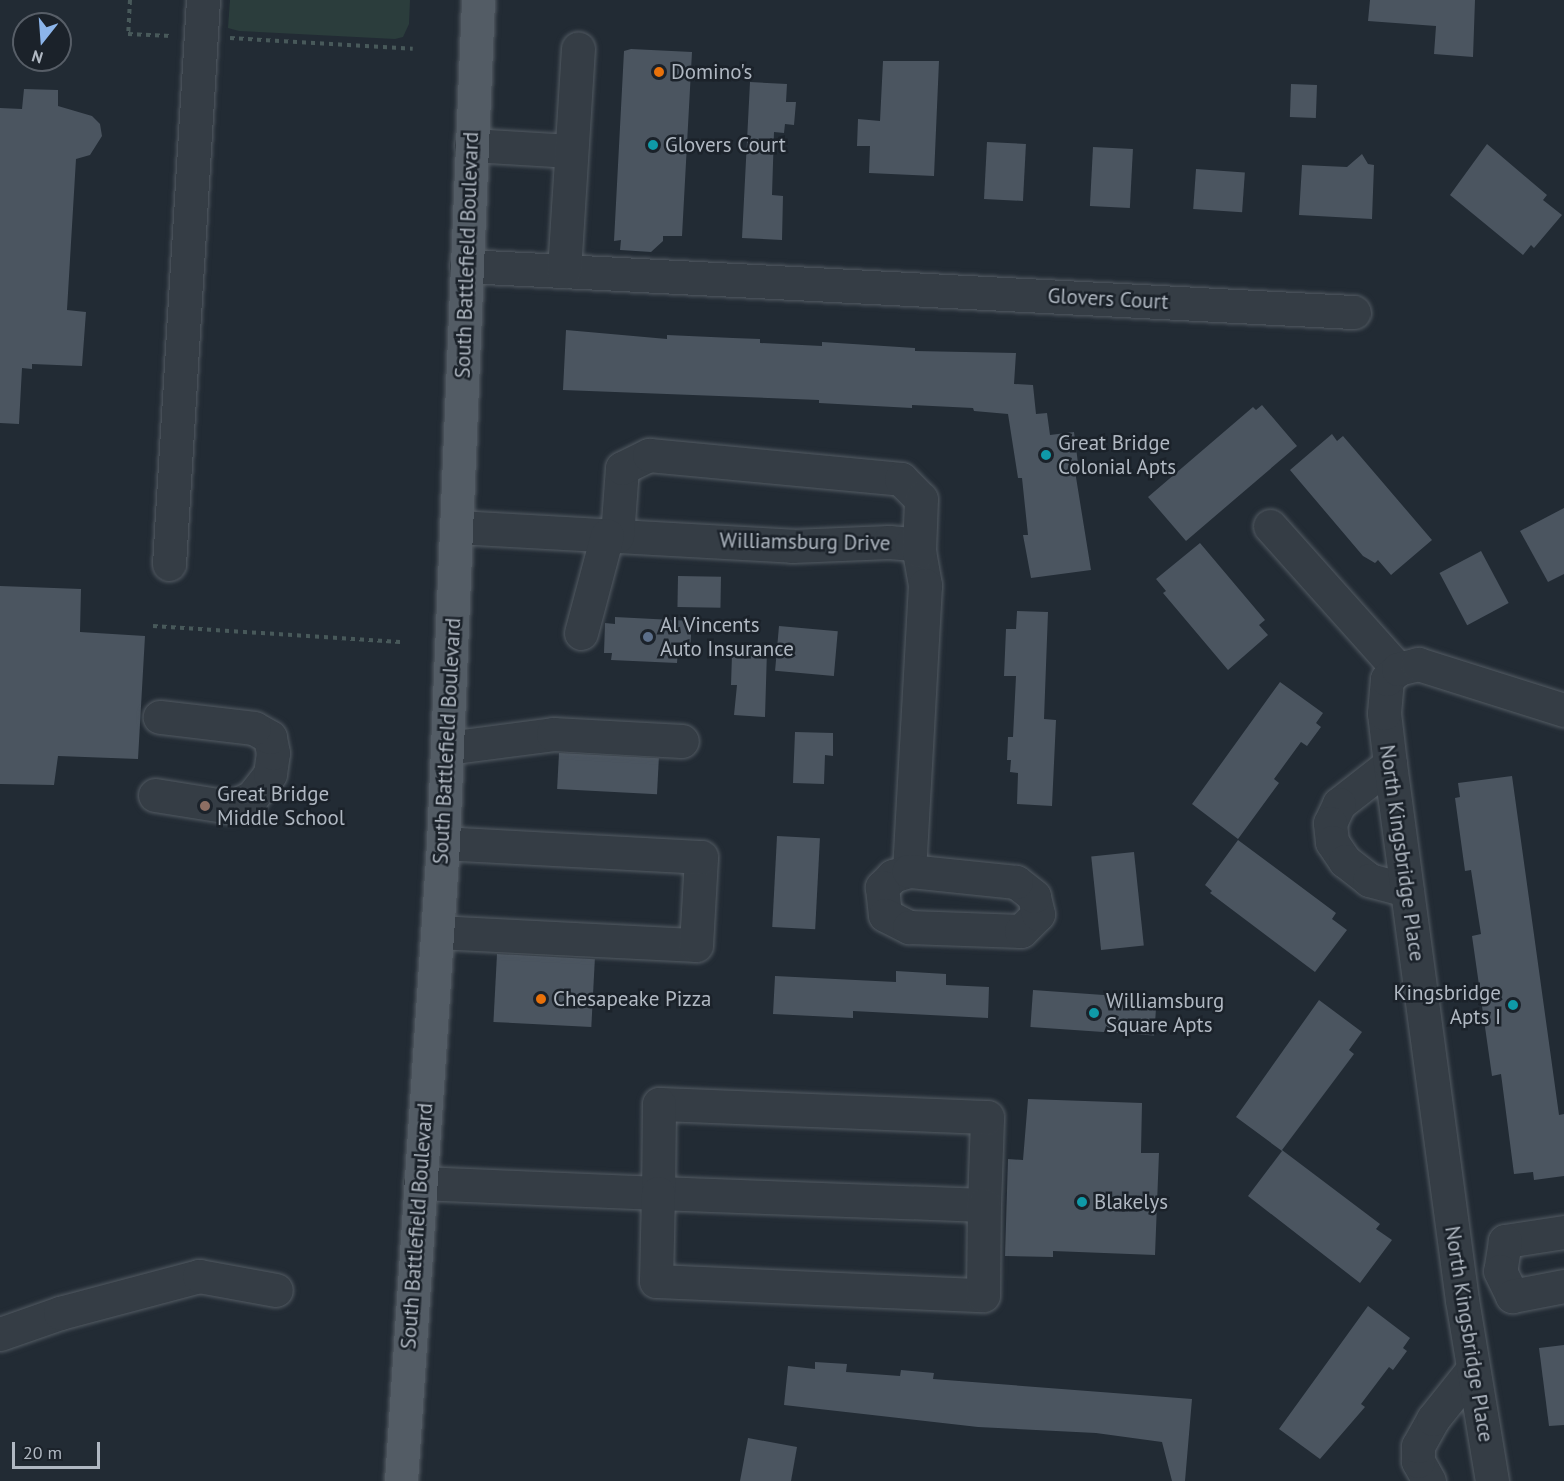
<!DOCTYPE html>
<html>
<head>
<meta charset="utf-8">
<style>
	body { margin:0 }
	#map { position:relative; width:1564px; height:1481px; overflow:hidden; background:#222b34; font-family:"PT Sans",sans-serif }
	div>[style] { position:absolute }
	.green>* { inset:0; background:#2b3d3c }
	.building>* { inset:0; background:#4b5560; transform-origin:0 0 }
	.path>* { height:4px; margin-top:-2px; transform-origin:0; background:repeating-linear-gradient(90deg,#48595a 0 4.5px,transparent 0 9px) }
	.roads { filter:drop-shadow(0 0 2px #535b63) drop-shadow(0 0 2px #535b63) }
	.minor>* { height:33px; margin:-16.5px; padding:0 16.5px; transform-origin:16.5px; border-radius:16.5px; background:#353d45 }
	.major>* { height:33px; margin:-16.5px; padding:0 16.5px; transform-origin:16.5px; border-radius:16.5px; background:#535c65 }
	.dots>* { width:16px; height:16px; translate:-50% -50%; box-sizing:border-box; border:3px solid #1b222a; border-radius:50% }
	span { translate:-50% -50%; white-space:nowrap; text-align:center; line-height:1.15; -webkit-text-stroke:5px #1b222a; paint-order:stroke }
	.poi-label { font-size:21px; color:#b0b8c2 }
	.left { translate:0 -50%; text-align:left }
	.right { translate:-100% -50%; text-align:right }
	.street-label { font-size:21px; color:#b0b8c2 }
	.north { position:absolute; left:12px; top:12px; width:60px; height:60px; box-sizing:border-box; background:#1b222a; border:2px solid #575e67; border-radius:50%; rotate:197deg; font-size:16px; font-weight:700; line-height:24px; text-align:center; color:#b0b8c2 }
	.north::after { content:''; display:block; margin:auto; width:21px; height:27px; background:#8cb5eb; clip-path:polygon(50% 0,100% 100%,50% 72%,0 100%) }
	.scale { position:absolute; left:12px; top:1442px; width:88px; height:27px; box-sizing:border-box; border:3px solid #b0b8c2; border-top:0; padding-left:8px; font-size:18px; line-height:21px; white-space:nowrap; color:#b0b8c2; -webkit-text-stroke:4px #1b222a; paint-order:stroke }
</style>
</head>
<body>
<div id="map">
	<div class="green">
		<div style="clip-path:polygon(230px 0,410px 0,409px 24px,403px 37px,395px 39px,239px 31px,228px 28px)"></div>
	</div>
	<div class="building">
		<div style="clip-path:polygon(1370px 0,1475px 0,1473px 57px,1434px 54px,1436px 26px,1368px 21px)"></div>
		<div style="clip-path:polygon(631px 49px,692px 52px,682px 236px,663px 236px,663px 241px,651px 252px,620px 250px,621px 240px,614px 241px,624px 51px)"></div>
		<div style="clip-path:polygon(883px 61px,939px 61px,934px 176px,869px 173px,870px 146px,857px 146px,858px 119px,880px 121px)"></div>
		<div style="clip-path:polygon(750px 82px,787px 84px,786px 102px,796px 102px,794px 125px,785px 124px,784px 133px,774px 132px,772px 195px,783px 196px,782px 240px,742px 238px)"></div>
		<div style="left:1291px;top:84px;width:26px;height:33px;rotate:2deg"></div>
		<div style="clip-path:polygon(24px 89px,58px 90px,58px 106px,92px 116px,100px 124px,102px 136px,90px 155px,76px 159px,67px 310px,86px 312px,82px 366px,32px 364px,32px 369px,22px 368px,19px 424px,0 423px,0 108px,22px 109px)"></div>
		<div style="left:987px;top:142px;width:39px;height:57px;rotate:3deg"></div>
		<div style="clip-path:polygon(1487px 144px,1547px 195px,1543px 200px,1562px 215px,1534px 248px,1531px 245px,1523px 255px,1450px 195px)"></div>
		<div style="left:1093px;top:147px;width:40px;height:59px;rotate:3deg"></div>
		<div style="clip-path:polygon(1362px 154px,1368px 164px,1374px 165px,1372px 219px,1299px 215px,1302px 165px,1347px 167px)"></div>
		<div style="left:1196px;top:169px;width:49px;height:40px;rotate:4deg"></div>
		<div style="clip-path:polygon(566px 330px,667px 339px,667px 335px,733px 338px,760px 339px,760px 343px,822px 346px,822px 342px,915px 348px,915px 351px,1016px 353px,1014px 384px,1033px 385px,1036px 414px,1047px 413px,1050px 435px,1074px 432px,1079px 471px,1075px 471px,1091px 570px,1031px 578px,1023px 535px,1028px 535px,1022px 478px,1018px 478px,1008px 414px,974px 411px,973px 408px,912px 405px,912px 408px,819px 403px,819px 400px,563px 390px)"></div>
		<div style="clip-path:polygon(1262px 405px,1297px 446px,1186px 541px,1148px 497px,1253px 407px,1256px 410px)"></div>
		<div style="clip-path:polygon(1332px 434px,1337px 441px,1343px 436px,1432px 540px,1391px 575px,1378px 560px,1375px 563px,1363px 556px,1290px 470px)"></div>
		<div style="clip-path:polygon(1564px 508px,1564px 574px,1548px 582px,1520px 531px)"></div>
		<div style="clip-path:polygon(1200px 543px,1265px 620px,1259px 625px,1268px 635px,1228px 670px,1163px 593px,1166px 591px,1156px 579px)"></div>
		<div style="left:1481px;top:551px;width:59px;height:47px;rotate:62deg"></div>
		<div style="left:678px;top:576px;width:43px;height:31px;rotate:1deg"></div>
		<div style="clip-path:polygon(0 586px,81px 589px,80px 632px,145px 636px,138px 759px,58px 756px,54px 785px,0 784px)"></div>
		<div style="clip-path:polygon(1017px 611px,1048px 612px,1044px 719px,1056px 720px,1052px 806px,1017px 804px,1018px 773px,1010px 772px,1011px 760px,1007px 760px,1008px 737px,1013px 737px,1016px 676px,1004px 676px,1006px 629px,1016px 629px)"></div>
		<div style="clip-path:polygon(615px 617px,692px 621px,690px 651px,678px 650px,677px 663px,611px 660px,612px 653px,604px 653px,605px 623px,615px 624px)"></div>
		<div style="left:779px;top:626px;width:59px;height:45px;rotate:5deg"></div>
		<div style="clip-path:polygon(736px 650px,767px 650px,765px 717px,734px 715px,737px 685px,731px 685px,732px 654px,736px 655px)"></div>
		<div style="clip-path:polygon(1280px 682px,1323px 713px,1316px 723px,1321px 727px,1307px 746px,1301px 742px,1274px 779px,1279px 783px,1238px 839px,1192px 804px)"></div>
		<div style="clip-path:polygon(795px 732px,833px 733px,833px 756px,825px 755px,824px 784px,793px 783px)"></div>
		<div style="left:559px;top:753px;width:100px;height:36px;rotate:3deg"></div>
		<div style="clip-path:polygon(1512px 776px,1559px 1115px,1564px 1114px,1564px 1176px,1534px 1180px,1533px 1172px,1514px 1174px,1501px 1074px,1492px 1076px,1472px 936px,1481px 934px,1471px 870px,1465px 871px,1455px 798px,1460px 797px,1458px 783px)"></div>
		<div style="left:777px;top:836px;width:43px;height:91px;rotate:3deg"></div>
		<div style="clip-path:polygon(1238px 840px,1336px 913px,1332px 919px,1347px 930px,1315px 972px,1210px 893px,1212px 891px,1205px 885px)"></div>
		<div style="left:1134px;top:852px;width:94px;height:43px;rotate:84deg"></div>
		<div style="left:497px;top:954px;width:98px;height:68px;rotate:3deg"></div>
		<div style="clip-path:polygon(896px 971px,946px 974px,946px 985px,989px 987px,988px 1018px,853px 1011px,853px 1018px,773px 1014px,775px 976px,896px 982px)"></div>
		<div style="left:1033px;top:990px;width:124px;height:37px;rotate:4deg"></div>
		<div style="clip-path:polygon(1319px 1000px,1362px 1032px,1349px 1050px,1354px 1054px,1282px 1150px,1380px 1224px,1376px 1229px,1392px 1240px,1360px 1283px,1248px 1196px,1282px 1151px,1236px 1117px)"></div>
		<div style="clip-path:polygon(1028px 1099px,1142px 1103px,1141px 1153px,1159px 1153px,1155px 1255px,1053px 1251px,1053px 1257px,1005px 1256px,1008px 1159px,1023px 1160px)"></div>
		<div style="clip-path:polygon(1368px 1306px,1410px 1338px,1403px 1348px,1407px 1351px,1393px 1370px,1389px 1367px,1361px 1404px,1365px 1407px,1320px 1459px,1279px 1429px)"></div>
		<div style="clip-path:polygon(1564px 1345px,1564px 1425px,1549px 1426px,1539px 1348px)"></div>
		<div style="clip-path:polygon(815px 1362px,847px 1364px,846px 1372px,900px 1376px,901px 1370px,934px 1373px,933px 1379px,1192px 1399px,1185px 1481px,1172px 1481px,1162px 1442px,1096px 1433px,978px 1427px,784px 1405px,788px 1366px,815px 1369px)"></div>
		<div style="clip-path:polygon(748px 1438px,797px 1447px,791px 1481px,740px 1481px)"></div>
	</div>
	<div class="path">
		<div style="left:130px;top:0;width:34px;rotate:93deg"></div>
		<div style="left:128px;top:34px;width:43px;rotate:2.7deg"></div>
		<div style="left:230px;top:38px;width:183px;rotate:3.4deg"></div>
		<div style="left:153px;top:626px;width:251px;rotate:3.7deg"></div>
	</div>
	<div class="roads">
		<div class="minor">
			<div style="left:471px;top:145px;width:100px;rotate:3.4deg"></div>
			<div style="left:466px;top:266px;width:889px;rotate:2.97deg"></div>
			<div style="left:564px;top:271px;width:223px;rotate:-86.4deg"></div>
			<div style="left:1270px;top:526px;width:192px;rotate:48.2deg"></div>
			<div style="left:457px;top:527px;width:336px;rotate:3.2deg"></div>
			<div style="left:792px;top:546px;width:97px;rotate:-2.4deg"></div>
			<div style="left:889px;top:542px;width:22px;rotate:5deg"></div>
			<div style="left:911px;top:544px;width:11px;rotate:41deg"></div>
			<div style="left:919px;top:551px;width:35px;rotate:80deg"></div>
			<div style="left:925px;top:585px;width:286px;rotate:93.2deg"></div>
			<div style="left:909px;top:871px;width:17px;rotate:163deg"></div>
			<div style="left:893px;top:876px;width:16px;rotate:135deg"></div>
			<div style="left:882px;top:887px;width:28px;rotate:84deg"></div>
			<div style="left:885px;top:915px;width:27px;rotate:27deg"></div>
			<div style="left:909px;top:927px;width:112px;rotate:2deg"></div>
			<div style="left:1021px;top:931px;width:24px;rotate:-45deg"></div>
			<div style="left:1038px;top:914px;width:18px;rotate:-103deg"></div>
			<div style="left:1034px;top:896px;width:23px;rotate:-142deg"></div>
			<div style="left:1016px;top:882px;width:108px;rotate:-174.1deg"></div>
			<div style="left:617px;top:536px;width:68px;rotate:-85.8deg"></div>
			<div style="left:622px;top:468px;width:30px;rotate:-26deg"></div>
			<div style="left:649px;top:455px;width:253px;rotate:5.4deg"></div>
			<div style="left:901px;top:479px;width:28px;rotate:45deg"></div>
			<div style="left:921px;top:499px;width:52px;rotate:92.2deg"></div>
			<div style="left:169px;top:564px;width:565px;rotate:-86.55deg"></div>
			<div style="left:581px;top:633px;width:101px;rotate:-75.1deg"></div>
			<div style="left:447px;top:748px;width:107px;rotate:-7.5deg"></div>
			<div style="left:553px;top:734px;width:129px;rotate:3.1deg"></div>
			<div style="left:1390px;top:764px;width:65px;rotate:141.9deg"></div>
			<div style="left:1339px;top:804px;width:21px;rotate:115deg"></div>
			<div style="left:1330px;top:823px;width:19px;rotate:84deg"></div>
			<div style="left:1332px;top:842px;width:23px;rotate:56deg"></div>
			<div style="left:1345px;top:861px;width:31px;rotate:38deg"></div>
			<div style="left:1369px;top:880px;width:39px;rotate:15deg"></div>
			<div style="left:155px;top:795px;width:76px;rotate:9.1deg"></div>
			<div style="left:230px;top:807px;width:24px;rotate:-24deg"></div>
			<div style="left:252px;top:797px;width:29px;rotate:-52deg"></div>
			<div style="left:270px;top:774px;width:21px;rotate:-82deg"></div>
			<div style="left:273px;top:753px;width:16px;rotate:-101deg"></div>
			<div style="left:270px;top:737px;width:18px;rotate:-151deg"></div>
			<div style="left:254px;top:728px;width:95px;rotate:-173.3deg"></div>
			<div style="left:438px;top:932px;width:258px;rotate:2.9deg"></div>
			<div style="left:696px;top:945px;width:88px;rotate:-86.7deg"></div>
			<div style="left:701px;top:857px;width:258px;rotate:-176.9deg"></div>
			<div style="left:420px;top:1183px;width:238px;rotate:2.4deg"></div>
			<div style="left:658px;top:1193px;width:326px;rotate:2.1deg"></div>
			<div style="left:984px;top:1205px;width:88px;rotate:-88deg"></div>
			<div style="left:987px;top:1117px;width:328px;rotate:-177.7deg"></div>
			<div style="left:659px;top:1104px;width:89px;rotate:90.6deg"></div>
			<div style="left:658px;top:1193px;width:88px;rotate:91.3deg"></div>
			<div style="left:656px;top:1281px;width:327px;rotate:2.5deg"></div>
			<div style="left:983px;top:1295px;width:90px;rotate:-89.4deg"></div>
			<div style="left:1564px;top:1232px;width:60px;rotate:171.3deg"></div>
			<div style="left:1505px;top:1241px;width:30px;rotate:99deg"></div>
			<div style="left:1500px;top:1271px;width:28px;rotate:64deg"></div>
			<div style="left:1512px;top:1296px;width:53px;rotate:-10.9deg"></div>
			<div style="left:0;top:1334px;width:64px;rotate:-19.3deg"></div>
			<div style="left:60px;top:1313px;width:144px;rotate:-14.9deg"></div>
			<div style="left:199px;top:1276px;width:78px;rotate:10.3deg"></div>
			<div style="left:1429px;top:1481px;width:23px;rotate:-119deg"></div>
			<div style="left:1418px;top:1461px;width:15px;rotate:-90deg"></div>
			<div style="left:1418px;top:1446px;width:31px;rotate:-61deg"></div>
			<div style="left:1433px;top:1419px;width:63px;rotate:-51.5deg"></div>
			<div style="left:1492px;top:1481px;width:183px;rotate:-99.4deg"></div>
			<div style="left:1462px;top:1300px;width:541px;rotate:-97.65deg"></div>
			<div style="left:1390px;top:764px;width:51px;rotate:-96.7deg"></div>
			<div style="left:1384px;top:713px;width:34px;rotate:-85deg"></div>
			<div style="left:1387px;top:679px;width:15px;rotate:-42deg"></div>
			<div style="left:1398px;top:669px;width:21px;rotate:-14deg"></div>
			<div style="left:1418px;top:664px;width:153px;rotate:17.5deg"></div>
		</div>
		<div class="major">
			<div style="left:401px;top:1481px;width:639px;rotate:-86.23deg"></div>
			<div style="left:443px;top:843px;width:844px;rotate:-87.62deg"></div>
		</div>
	</div>
	<div class="dots">
		<div style="left:659px;top:72px;background:#e8710a"></div>
		<div style="left:653px;top:145px;background:#0f9aa8"></div>
		<div style="left:1046px;top:455px;background:#0f9aa8"></div>
		<div style="left:648px;top:637px;background:#5c6f8a"></div>
		<div style="left:205px;top:806px;background:#8d6e63"></div>
		<div style="left:541px;top:999px;background:#e8710a"></div>
		<div style="left:1513px;top:1005px;background:#0f9aa8"></div>
		<div style="left:1094px;top:1013px;background:#0f9aa8"></div>
		<div style="left:1082px;top:1202px;background:#0f9aa8"></div>
	</div>
	<div class="poi-label">
		<span class="left" style="left:671px;top:72px">Domino's</span>
		<span class="left" style="left:665px;top:145px">Glovers Court</span>
		<span class="left" style="left:1058px;top:455px">Great Bridge<br>Colonial Apts</span>
		<span class="left" style="left:660px;top:637px">Al Vincents<br>Auto Insurance</span>
		<span class="left" style="left:217px;top:806px">Great Bridge<br>Middle School</span>
		<span class="right" style="left:1501px;top:1005px">Kingsbridge<br>Apts I</span>
		<span class="left" style="left:553px;top:999px">Chesapeake Pizza</span>
		<span class="left" style="left:1106px;top:1013px">Williamsburg<br>Square Apts</span>
		<span class="left" style="left:1094px;top:1202px">Blakelys</span>
	</div>
	<div class="street-label">
		<span style="left:467px;top:255px;rotate:-88deg">South Battlefield Boulevard</span>
		<span style="left:1108px;top:299px;rotate:3deg">Glovers Court</span>
		<span style="left:805px;top:542px;rotate:1deg">Williamsburg Drive</span>
		<span style="left:447px;top:741px;rotate:-87deg">South Battlefield Boulevard</span>
		<span style="left:1402px;top:853px;rotate:82deg">North Kingsbridge Place</span>
		<span style="left:417px;top:1226px;rotate:-86deg">South Battlefield Boulevard</span>
		<span style="left:1469px;top:1334px;rotate:81deg">North Kingsbridge Place</span>
	</div>
	<div class="north">N</div>
	<div class="scale">20 m</div>
</div>
</body>
</html>
